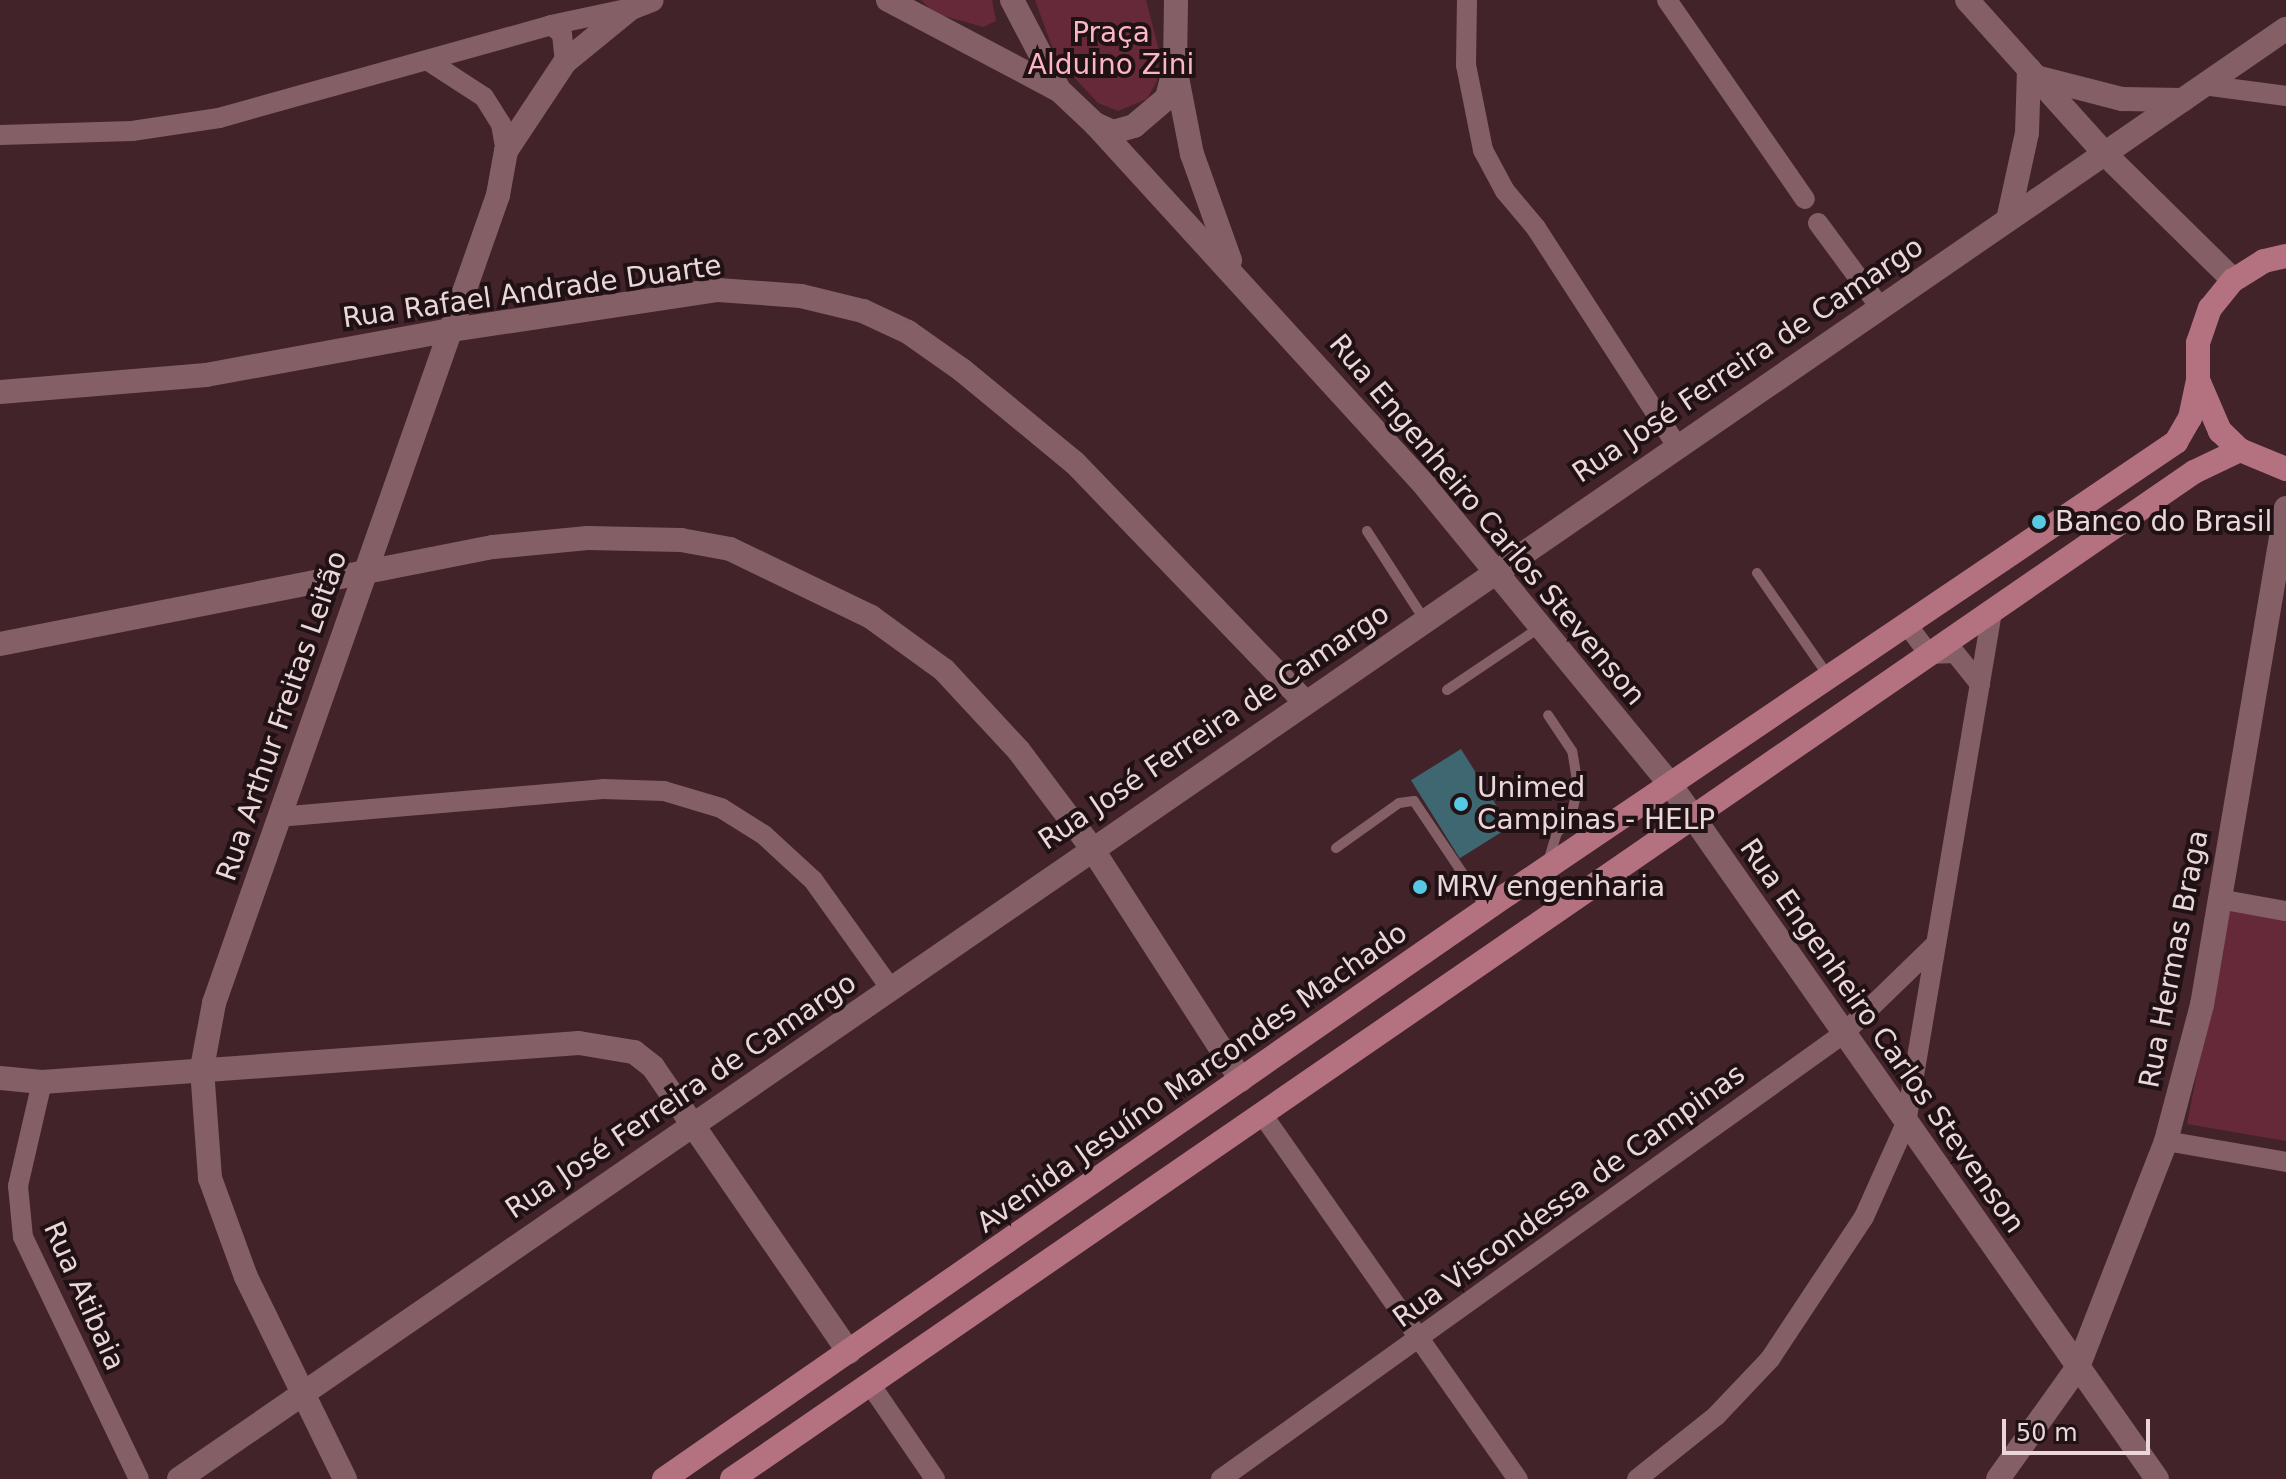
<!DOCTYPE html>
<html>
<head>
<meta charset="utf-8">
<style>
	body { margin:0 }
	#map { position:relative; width:2286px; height:1479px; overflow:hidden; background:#42232a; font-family:"DejaVu Sans",sans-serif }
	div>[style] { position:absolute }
	.green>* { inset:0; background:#662939 }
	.building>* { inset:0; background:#3e6771; transform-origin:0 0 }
	.lane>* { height:10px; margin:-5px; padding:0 5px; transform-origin:5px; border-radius:5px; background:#845f66 }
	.street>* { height:20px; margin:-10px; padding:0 10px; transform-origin:10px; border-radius:10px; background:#845f66 }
	.secondary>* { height:24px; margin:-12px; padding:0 12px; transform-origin:12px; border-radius:12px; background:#845f66 }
	.primary>* { height:24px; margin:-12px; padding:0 12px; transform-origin:12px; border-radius:12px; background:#b47280 }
	.dots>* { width:22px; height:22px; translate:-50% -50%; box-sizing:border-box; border:4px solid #1f1114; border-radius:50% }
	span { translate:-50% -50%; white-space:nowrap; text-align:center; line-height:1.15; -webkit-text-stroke:8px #1f1114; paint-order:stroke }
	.park-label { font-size:28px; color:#fcb5c3 }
	.street-label { font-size:28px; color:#ebd6d9 }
	.poi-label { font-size:28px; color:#ebd6d9 }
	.left { translate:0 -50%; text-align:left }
	.scale { position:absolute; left:2002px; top:1419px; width:148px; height:36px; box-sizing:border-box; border:4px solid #ebd6d9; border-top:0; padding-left:10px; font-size:24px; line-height:28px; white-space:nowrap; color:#ebd6d9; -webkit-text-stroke:6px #1f1114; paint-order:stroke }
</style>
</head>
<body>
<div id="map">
	<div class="green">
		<div style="clip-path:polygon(921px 0,992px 0,996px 21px,983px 27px,934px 13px)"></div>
		<div style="clip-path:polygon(1035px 0,1146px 0,1159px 50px,1157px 81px,1147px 99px,1118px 111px,1098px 103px,1056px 58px)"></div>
		<div style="clip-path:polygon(2229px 909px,2286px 920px,2286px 1141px,2187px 1124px)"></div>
	</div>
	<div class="building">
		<div style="left:1461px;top:749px;width:92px;height:59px;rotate:58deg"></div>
	</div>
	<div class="lane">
		<div style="left:1367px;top:531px;width:105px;rotate:57.1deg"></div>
		<div style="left:1757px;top:573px;width:126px;rotate:55.3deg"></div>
		<div style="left:1447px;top:690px;width:111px;rotate:-34deg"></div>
		<div style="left:1336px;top:848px;width:77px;rotate:-35.5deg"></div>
		<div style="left:1399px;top:803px;width:15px;rotate:-8deg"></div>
		<div style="left:1414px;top:801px;width:129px;rotate:56.1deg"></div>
		<div style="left:1547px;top:865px;width:34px;rotate:-73deg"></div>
		<div style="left:1557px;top:833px;width:21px;rotate:-49deg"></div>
		<div style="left:1571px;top:817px;width:31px;rotate:-77deg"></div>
		<div style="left:1578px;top:787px;width:36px;rotate:-99deg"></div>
		<div style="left:1572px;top:751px;width:43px;rotate:-123.7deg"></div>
	</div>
	<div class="street">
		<div style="left:1467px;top:0;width:65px;rotate:90.9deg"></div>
		<div style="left:1466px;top:65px;width:87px;rotate:78.7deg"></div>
		<div style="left:1483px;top:150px;width:47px;rotate:61.8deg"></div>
		<div style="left:1505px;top:191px;width:48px;rotate:50deg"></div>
		<div style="left:1536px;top:228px;width:257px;rotate:57.1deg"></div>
		<div style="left:1667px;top:0;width:242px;rotate:55.3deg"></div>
		<div style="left:551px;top:25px;width:14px;rotate:39deg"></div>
		<div style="left:562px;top:34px;width:28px;rotate:84deg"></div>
		<div style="left:427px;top:60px;width:68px;rotate:33deg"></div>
		<div style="left:484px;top:97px;width:32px;rotate:58deg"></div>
		<div style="left:501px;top:124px;width:27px;rotate:80deg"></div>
		<div style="left:2203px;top:85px;width:84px;rotate:7.5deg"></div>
		<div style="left:0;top:135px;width:132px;rotate:-1.7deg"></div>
		<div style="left:132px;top:131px;width:88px;rotate:-8.5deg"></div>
		<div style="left:219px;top:118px;width:345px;rotate:-15.6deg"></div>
		<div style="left:551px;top:25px;width:82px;rotate:-12deg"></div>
		<div style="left:1818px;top:223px;width:104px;rotate:53.6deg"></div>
		<div style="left:1908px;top:626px;width:35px;rotate:53deg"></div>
		<div style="left:1929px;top:654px;width:26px;rotate:-2deg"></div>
		<div style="left:1955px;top:653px;width:40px;rotate:51deg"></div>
		<div style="left:278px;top:817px;width:326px;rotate:-4.9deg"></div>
		<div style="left:603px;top:789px;width:61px;rotate:1.9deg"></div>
		<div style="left:664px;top:791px;width:59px;rotate:16.6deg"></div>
		<div style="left:721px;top:808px;width:51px;rotate:32.1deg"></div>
		<div style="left:764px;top:835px;width:67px;rotate:42.6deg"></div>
		<div style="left:813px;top:880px;width:134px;rotate:54.4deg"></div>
		<div style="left:2219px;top:899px;width:68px;rotate:10.2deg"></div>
		<div style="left:42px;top:1082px;width:107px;rotate:103deg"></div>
		<div style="left:18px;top:1186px;width:51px;rotate:84.4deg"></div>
		<div style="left:23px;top:1237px;width:268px;rotate:64.4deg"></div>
		<div style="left:1262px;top:1114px;width:446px;rotate:55deg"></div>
		<div style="left:2166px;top:1141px;width:122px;rotate:9.9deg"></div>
		<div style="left:870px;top:1384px;width:115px;rotate:55.6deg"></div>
		<div style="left:1221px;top:1479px;width:765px;rotate:-35.58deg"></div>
		<div style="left:1843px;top:1034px;width:129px;rotate:-44.1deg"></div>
		<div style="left:1637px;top:1479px;width:101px;rotate:-38.6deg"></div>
		<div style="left:1716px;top:1416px;width:79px;rotate:-46.5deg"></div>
		<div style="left:1770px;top:1359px;width:170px;rotate:-56.5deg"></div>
		<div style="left:1864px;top:1217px;width:103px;rotate:-65.9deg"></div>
		<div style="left:1906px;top:1123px;width:518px;rotate:-80.45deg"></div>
	</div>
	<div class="secondary">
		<div style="left:888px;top:0;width:193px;rotate:27.8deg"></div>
		<div style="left:1012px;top:0;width:102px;rotate:62.4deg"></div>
		<div style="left:1059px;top:90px;width:50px;rotate:43.4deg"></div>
		<div style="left:1095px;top:124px;width:20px;rotate:24deg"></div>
		<div style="left:1113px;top:132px;width:22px;rotate:-16deg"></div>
		<div style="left:1134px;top:126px;width:43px;rotate:-40.3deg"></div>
		<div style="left:1167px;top:98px;width:34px;rotate:-76deg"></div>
		<div style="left:1175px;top:65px;width:65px;rotate:-89.1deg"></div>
		<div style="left:1967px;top:0;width:208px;rotate:48.1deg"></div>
		<div style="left:2106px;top:155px;width:178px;rotate:44.5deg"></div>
		<div style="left:1176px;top:72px;width:84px;rotate:79deg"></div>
		<div style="left:1192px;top:154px;width:113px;rotate:70.3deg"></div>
		<div style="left:2040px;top:78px;width:85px;rotate:14.4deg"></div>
		<div style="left:2122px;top:99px;width:61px;rotate:0.9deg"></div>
		<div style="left:1095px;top:124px;width:491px;rotate:47.6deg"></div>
		<div style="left:1426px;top:487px;width:388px;rotate:50.6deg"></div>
		<div style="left:1672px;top:787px;width:845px;rotate:54.97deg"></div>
		<div style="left:2008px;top:220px;width:89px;rotate:-77.7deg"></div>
		<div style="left:2027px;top:133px;width:64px;rotate:-88.2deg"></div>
		<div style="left:0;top:392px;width:207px;rotate:-4.7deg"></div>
		<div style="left:206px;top:375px;width:250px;rotate:-10.4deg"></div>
		<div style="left:452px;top:330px;width:269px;rotate:-8.6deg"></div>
		<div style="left:718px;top:290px;width:83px;rotate:4.1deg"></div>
		<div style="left:801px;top:296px;width:64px;rotate:13.6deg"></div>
		<div style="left:863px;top:311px;width:50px;rotate:25deg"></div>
		<div style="left:908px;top:332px;width:66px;rotate:35.1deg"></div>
		<div style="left:962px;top:370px;width:146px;rotate:39.5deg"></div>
		<div style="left:1075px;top:463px;width:333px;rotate:46.1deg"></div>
		<div style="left:0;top:644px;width:502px;rotate:-11.13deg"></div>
		<div style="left:493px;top:547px;width:95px;rotate:-5.4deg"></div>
		<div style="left:588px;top:538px;width:93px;rotate:1.2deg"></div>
		<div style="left:681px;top:540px;width:50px;rotate:10.4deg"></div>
		<div style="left:730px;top:549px;width:157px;rotate:25.7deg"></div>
		<div style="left:871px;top:617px;width:90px;rotate:36deg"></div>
		<div style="left:944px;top:670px;width:110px;rotate:47.2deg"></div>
		<div style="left:1019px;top:751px;width:120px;rotate:53.1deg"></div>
		<div style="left:1091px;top:847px;width:277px;rotate:57.2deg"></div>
		<div style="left:0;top:1078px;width:42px;rotate:5.4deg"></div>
		<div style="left:42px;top:1082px;width:538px;rotate:-4.15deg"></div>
		<div style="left:579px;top:1043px;width:56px;rotate:9.3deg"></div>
		<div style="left:634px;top:1052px;width:24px;rotate:38deg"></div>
		<div style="left:653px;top:1067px;width:346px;rotate:55.5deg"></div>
		<div style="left:179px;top:1479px;width:2558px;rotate:-34.54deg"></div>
		<div style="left:345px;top:1479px;width:225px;rotate:-116.1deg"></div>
		<div style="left:246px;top:1277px;width:105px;rotate:-110deg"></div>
		<div style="left:210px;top:1178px;width:110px;rotate:-94.2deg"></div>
		<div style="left:202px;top:1068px;width:66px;rotate:-79.5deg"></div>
		<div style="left:214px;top:1003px;width:856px;rotate:-70.63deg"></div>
		<div style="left:498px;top:195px;width:45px;rotate:-79.7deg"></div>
		<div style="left:506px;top:151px;width:107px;rotate:-56.5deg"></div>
		<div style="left:565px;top:62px;width:85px;rotate:-39.3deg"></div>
		<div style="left:631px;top:8px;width:22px;rotate:-21deg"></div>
		<div style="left:1998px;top:1479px;width:138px;rotate:-54.5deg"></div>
		<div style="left:2078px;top:1367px;width:243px;rotate:-68.7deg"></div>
		<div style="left:2166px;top:1141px;width:141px;rotate:-75.2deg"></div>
		<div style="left:2202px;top:1005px;width:504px;rotate:-80.41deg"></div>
	</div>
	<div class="primary">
		<div style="left:2286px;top:256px;width:23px;rotate:167deg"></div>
		<div style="left:2264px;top:261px;width:36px;rotate:148deg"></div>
		<div style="left:2233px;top:280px;width:36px;rotate:129deg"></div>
		<div style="left:2210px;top:308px;width:37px;rotate:109deg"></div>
		<div style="left:2198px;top:343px;width:37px;rotate:90deg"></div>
		<div style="left:2198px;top:380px;width:56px;rotate:66.7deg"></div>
		<div style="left:2220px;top:431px;width:28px;rotate:44deg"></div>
		<div style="left:2240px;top:450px;width:50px;rotate:22.4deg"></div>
		<div style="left:664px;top:1479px;width:1027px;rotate:-34.73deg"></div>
		<div style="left:1508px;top:894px;width:807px;rotate:-34.08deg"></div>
		<div style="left:2176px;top:442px;width:28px;rotate:-60deg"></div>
		<div style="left:2190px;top:418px;width:39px;rotate:-78deg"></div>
		<div style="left:732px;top:1479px;width:1775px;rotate:-34.56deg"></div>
		<div style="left:2194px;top:472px;width:51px;rotate:-25.6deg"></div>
	</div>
	<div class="dots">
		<div style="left:2039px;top:522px;background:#57c9e2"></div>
		<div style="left:1461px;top:804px;background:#57c9e2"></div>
		<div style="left:1420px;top:887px;background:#57c9e2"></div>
	</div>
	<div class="park-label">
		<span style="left:1111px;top:49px">Praça<br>Alduino Zini</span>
	</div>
	<div class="street-label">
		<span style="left:532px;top:292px;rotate:-8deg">Rua Rafael Andrade Duarte</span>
		<span style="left:1748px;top:360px;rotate:-34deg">Rua José Ferreira de Camargo</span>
		<span style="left:1487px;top:520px;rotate:50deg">Rua Engenheiro Carlos Stevenson</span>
		<span style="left:282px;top:716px;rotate:-71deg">Rua Arthur Freitas Leitão</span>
		<span style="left:1214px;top:727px;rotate:-34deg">Rua José Ferreira de Camargo</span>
		<span style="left:2174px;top:959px;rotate:-79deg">Rua Hermas Braga</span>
		<span style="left:1882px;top:1036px;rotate:55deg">Rua Engenheiro Carlos Stevenson</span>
		<span style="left:1192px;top:1078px;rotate:-35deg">Avenida Jesuíno Marcondes Machado</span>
		<span style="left:681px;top:1096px;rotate:-34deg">Rua José Ferreira de Camargo</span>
		<span style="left:1569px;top:1196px;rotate:-36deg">Rua Viscondessa de Campinas</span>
		<span style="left:84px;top:1296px;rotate:66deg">Rua Atibaia</span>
	</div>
	<div class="poi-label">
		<span class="left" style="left:2055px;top:522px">Banco do Brasil</span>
		<span class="left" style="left:1477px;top:804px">Unimed<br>Campinas - HELP</span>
		<span class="left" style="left:1436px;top:887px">MRV engenharia</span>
	</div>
	<div class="scale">50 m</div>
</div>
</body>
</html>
